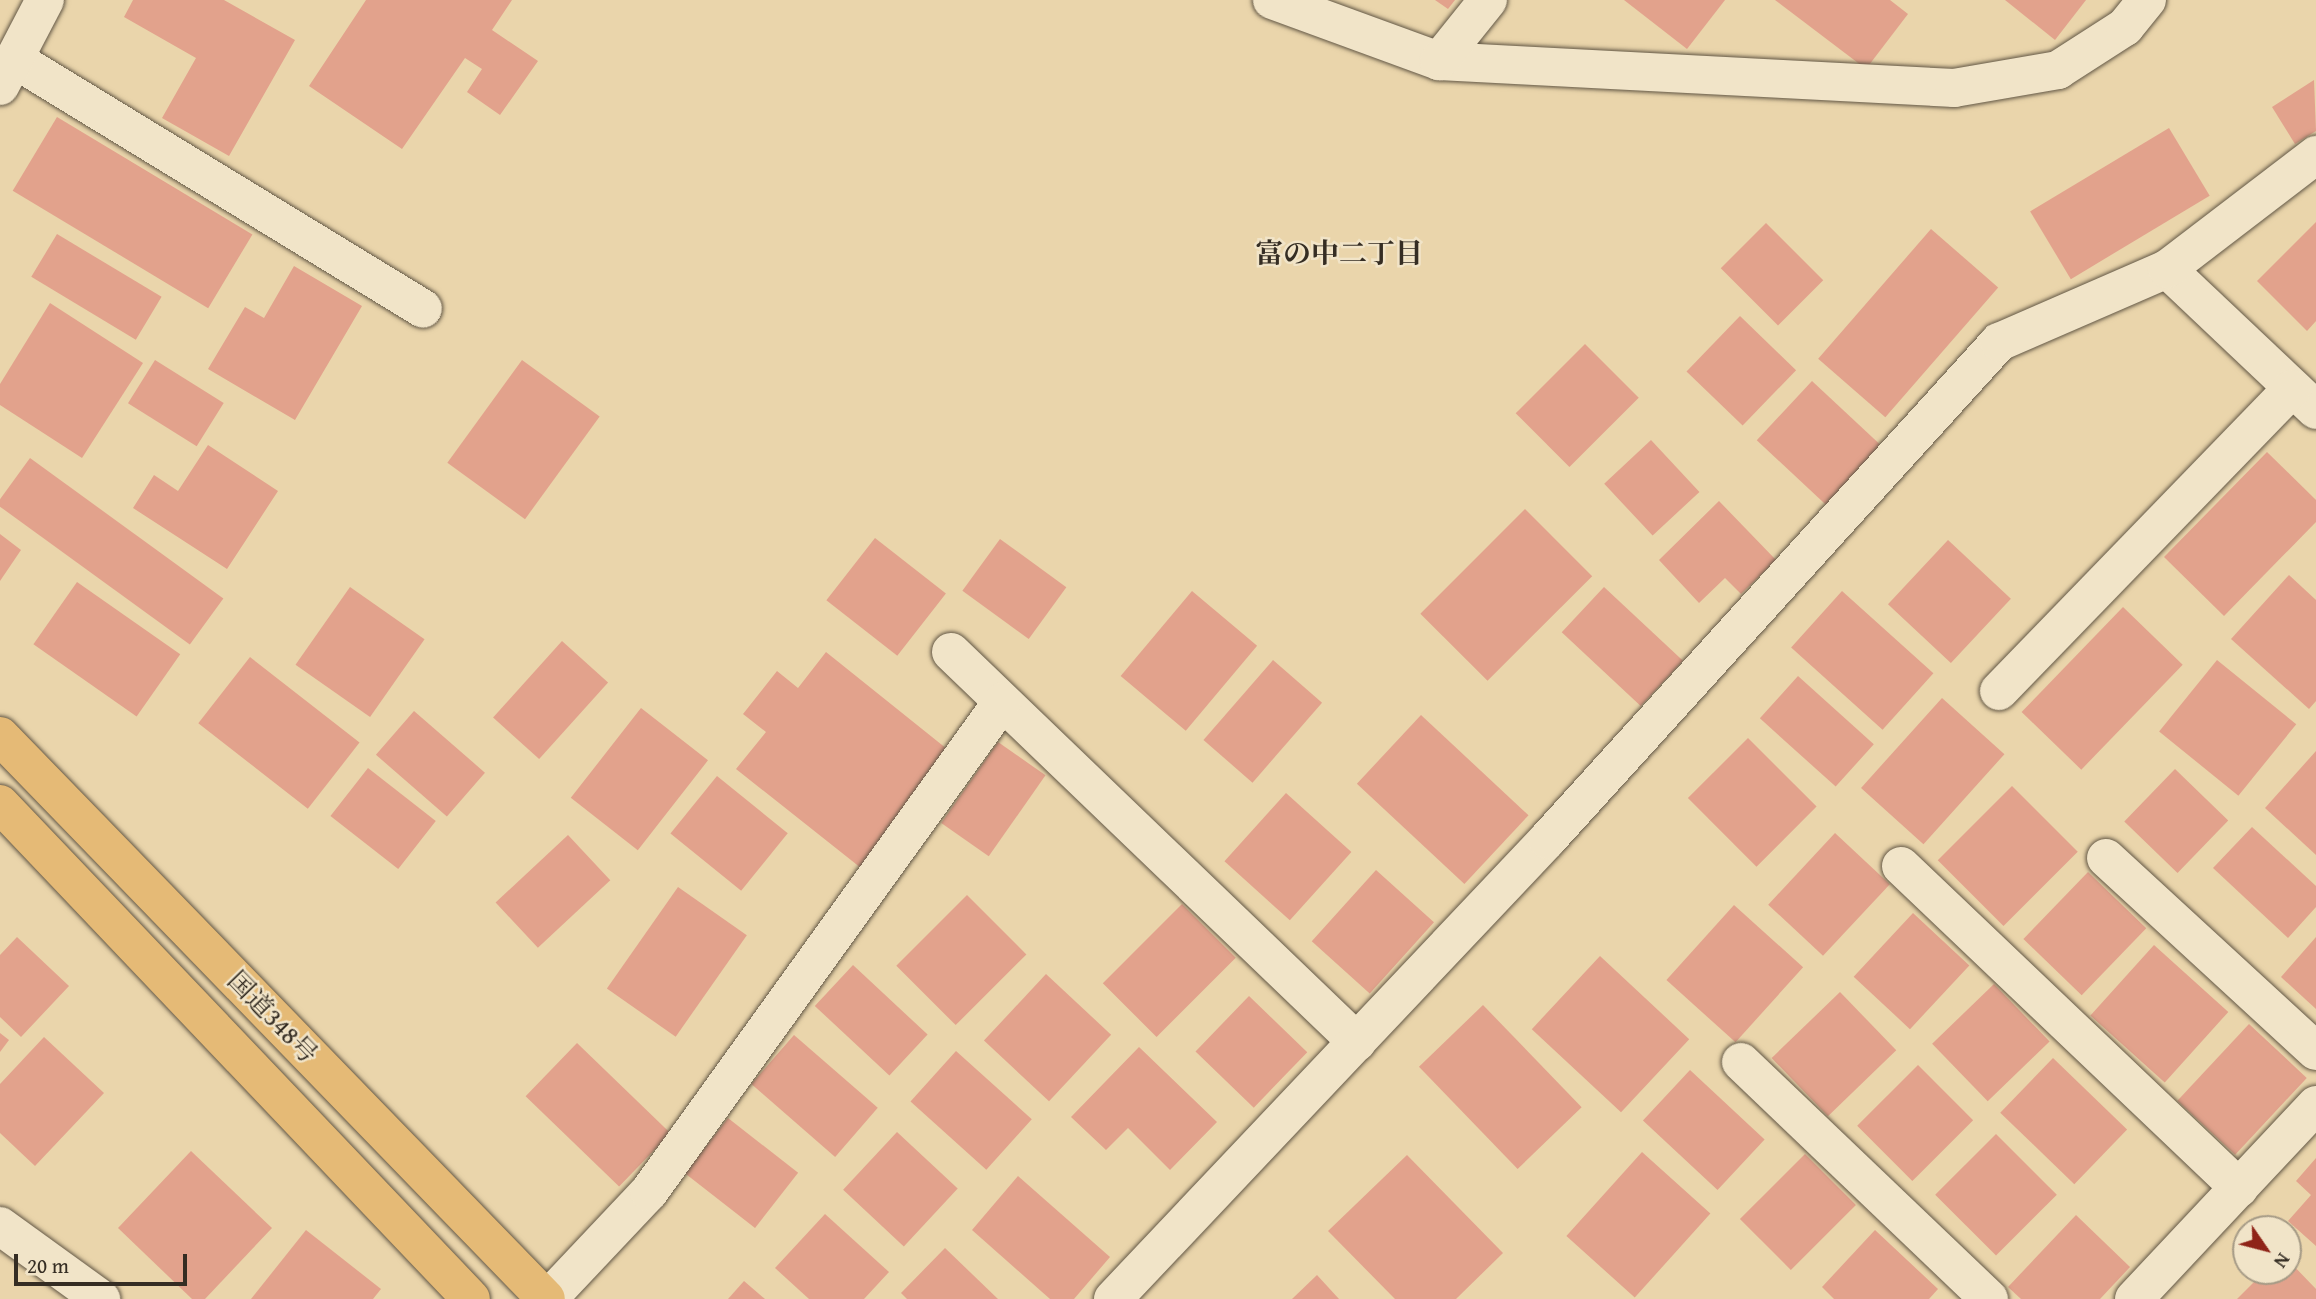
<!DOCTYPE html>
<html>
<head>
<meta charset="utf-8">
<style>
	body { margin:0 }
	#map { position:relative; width:2316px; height:1299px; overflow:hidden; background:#ead5ab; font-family:"Gentium Book Plus","Noto Serif JP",serif }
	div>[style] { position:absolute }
	.building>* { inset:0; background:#e2a28c; transform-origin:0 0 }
	.roads { filter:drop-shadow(0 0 2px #625745) drop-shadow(0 0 2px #625745) }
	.minor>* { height:38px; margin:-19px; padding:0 19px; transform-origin:19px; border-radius:19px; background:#f1e4c8 }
	.highway>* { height:38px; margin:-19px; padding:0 19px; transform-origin:19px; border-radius:19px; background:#e5ba76 }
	span { translate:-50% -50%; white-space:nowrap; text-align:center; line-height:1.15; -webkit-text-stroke:5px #f1e4c8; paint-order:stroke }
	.street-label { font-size:26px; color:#352d23 }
	.neighbourhood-label { font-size:28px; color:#352d23; font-weight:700 }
	.north { position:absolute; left:2232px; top:1215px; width:70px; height:70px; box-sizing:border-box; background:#f1e4c8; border:2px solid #a69b86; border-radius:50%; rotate:125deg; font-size:19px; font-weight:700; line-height:28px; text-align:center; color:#352d23 }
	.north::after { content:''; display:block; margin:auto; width:24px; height:32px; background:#8f2418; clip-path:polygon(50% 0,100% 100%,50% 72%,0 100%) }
	.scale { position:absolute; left:14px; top:1254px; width:173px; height:32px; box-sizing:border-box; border:4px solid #352d23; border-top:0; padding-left:9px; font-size:21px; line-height:24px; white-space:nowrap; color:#352d23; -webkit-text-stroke:5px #f1e4c8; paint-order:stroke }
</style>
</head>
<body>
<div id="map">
	<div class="building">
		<div style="clip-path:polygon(133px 0,224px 0,295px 40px,229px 156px,162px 118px,196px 58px,124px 17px)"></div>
		<div style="clip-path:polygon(366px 0,512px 0,492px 30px,538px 61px,500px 115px,467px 92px,482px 69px,465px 58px,402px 149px,309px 86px)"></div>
		<div style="clip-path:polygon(1435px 0,1455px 0,1448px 9px)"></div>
		<div style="clip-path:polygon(1624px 0,1725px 0,1687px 49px)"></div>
		<div style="clip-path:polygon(1775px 0,1890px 0,1908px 14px,1866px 69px)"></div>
		<div style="clip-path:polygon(2005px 0,2086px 0,2055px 40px)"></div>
		<div style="clip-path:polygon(2314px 80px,2316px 131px,2295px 144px,2272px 107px)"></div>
		<div style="left:57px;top:117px;width:228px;height:86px;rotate:31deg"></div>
		<div style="left:2169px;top:128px;width:79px;height:162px;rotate:59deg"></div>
		<div style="clip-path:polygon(2316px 222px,2316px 321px,2307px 331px,2257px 281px)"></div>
		<div style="left:1766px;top:223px;width:81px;height:64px;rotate:45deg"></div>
		<div style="left:1931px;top:229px;width:89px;height:172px;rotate:41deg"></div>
		<div style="left:57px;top:234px;width:122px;height:50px;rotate:31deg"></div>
		<div style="clip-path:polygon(294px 266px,362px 306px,295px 420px,208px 369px,245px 307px,264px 318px)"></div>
		<div style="clip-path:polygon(50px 303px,143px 363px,82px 458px,0 405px,0 384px)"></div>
		<div style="left:1740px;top:316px;width:78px;height:77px;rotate:44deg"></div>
		<div style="left:1585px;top:344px;width:76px;height:98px;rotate:45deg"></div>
		<div style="left:155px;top:360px;width:81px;height:51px;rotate:32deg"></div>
		<div style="left:522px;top:360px;width:96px;height:127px;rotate:36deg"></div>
		<div style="left:1812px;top:381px;width:96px;height:81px;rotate:43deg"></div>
		<div style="left:1651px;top:440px;width:71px;height:64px;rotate:47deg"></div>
		<div style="clip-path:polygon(208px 445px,278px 491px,227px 569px,133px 508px,154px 475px,178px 491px)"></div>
		<div style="clip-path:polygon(2267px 452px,2316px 500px,2316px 522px,2224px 616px,2164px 557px)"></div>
		<div style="left:30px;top:458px;width:239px;height:57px;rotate:36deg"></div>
		<div style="clip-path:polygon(1719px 501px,1776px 560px,1741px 594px,1725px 578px,1699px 603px,1659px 560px)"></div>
		<div style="left:1525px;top:509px;width:95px;height:148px;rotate:45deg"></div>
		<div style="clip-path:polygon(0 534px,21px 550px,0 581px)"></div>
		<div style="left:875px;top:538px;width:90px;height:79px;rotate:38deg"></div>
		<div style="left:1000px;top:539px;width:82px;height:64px;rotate:36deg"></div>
		<div style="left:1948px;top:540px;width:86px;height:88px;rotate:43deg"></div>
		<div style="clip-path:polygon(2289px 575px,2316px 600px,2316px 701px,2309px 709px,2231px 639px)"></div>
		<div style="left:77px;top:582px;width:126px;height:76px;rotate:35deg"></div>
		<div style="left:350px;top:587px;width:91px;height:95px;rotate:35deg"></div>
		<div style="left:1604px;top:587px;width:108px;height:62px;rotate:43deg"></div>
		<div style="left:1192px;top:591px;width:85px;height:111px;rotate:40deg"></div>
		<div style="left:1842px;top:591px;width:123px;height:76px;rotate:42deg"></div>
		<div style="left:2123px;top:607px;width:83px;height:146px;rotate:44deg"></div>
		<div style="left:562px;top:641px;width:62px;height:103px;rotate:42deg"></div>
		<div style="clip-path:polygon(826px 652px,952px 753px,861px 868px,736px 769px,766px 732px,743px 714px,777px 671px,798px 688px)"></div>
		<div style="left:250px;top:657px;width:139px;height:84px;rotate:38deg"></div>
		<div style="left:1273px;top:660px;width:65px;height:106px;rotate:41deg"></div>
		<div style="left:2217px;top:660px;width:102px;height:92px;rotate:39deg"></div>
		<div style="left:1798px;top:676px;width:102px;height:57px;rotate:42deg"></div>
		<div style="left:1942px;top:698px;width:84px;height:121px;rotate:42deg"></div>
		<div style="left:641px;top:708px;width:85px;height:114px;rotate:38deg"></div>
		<div style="left:414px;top:711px;width:94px;height:58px;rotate:41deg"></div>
		<div style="left:1421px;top:715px;width:147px;height:94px;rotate:43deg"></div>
		<div style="left:1748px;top:738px;width:97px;height:85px;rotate:45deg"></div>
		<div style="left:998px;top:742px;width:58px;height:99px;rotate:35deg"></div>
		<div style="clip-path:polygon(2316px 751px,2316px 855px,2265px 808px)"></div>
		<div style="left:368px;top:768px;width:86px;height:61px;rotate:38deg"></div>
		<div style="left:2175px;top:769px;width:74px;height:73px;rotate:44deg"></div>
		<div style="left:717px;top:776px;width:91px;height:74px;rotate:39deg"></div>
		<div style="left:2012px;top:786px;width:93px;height:105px;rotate:45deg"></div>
		<div style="left:1286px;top:793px;width:88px;height:92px;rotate:42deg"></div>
		<div style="clip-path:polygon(2252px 827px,2316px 886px,2316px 907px,2288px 938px,2213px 868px)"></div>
		<div style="left:1835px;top:833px;width:75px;height:98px;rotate:43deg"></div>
		<div style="left:568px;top:835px;width:62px;height:99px;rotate:47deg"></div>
		<div style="left:1376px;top:870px;width:78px;height:96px;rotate:42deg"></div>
		<div style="left:2088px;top:872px;width:81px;height:93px;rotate:44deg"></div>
		<div style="left:678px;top:887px;width:84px;height:124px;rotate:35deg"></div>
		<div style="left:967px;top:895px;width:84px;height:100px;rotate:45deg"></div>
		<div style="left:1182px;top:904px;width:76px;height:112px;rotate:45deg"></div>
		<div style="left:1734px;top:905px;width:93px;height:101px;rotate:42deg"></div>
		<div style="left:1913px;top:913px;width:77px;height:87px;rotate:43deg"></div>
		<div style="clip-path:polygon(17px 937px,69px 986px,21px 1037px,0 1017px,0 955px)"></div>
		<div style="clip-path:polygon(2316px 937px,2316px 1009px,2281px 977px)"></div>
		<div style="left:2154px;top:945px;width:100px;height:95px;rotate:42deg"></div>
		<div style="left:1600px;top:956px;width:122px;height:100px;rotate:43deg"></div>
		<div style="left:853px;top:965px;width:102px;height:56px;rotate:43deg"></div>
		<div style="left:1046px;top:974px;width:89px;height:91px;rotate:43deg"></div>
		<div style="left:1994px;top:984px;width:80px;height:86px;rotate:46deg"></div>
		<div style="left:1840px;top:992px;width:81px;height:95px;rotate:46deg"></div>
		<div style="left:1249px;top:996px;width:81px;height:77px;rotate:44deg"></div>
		<div style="left:1483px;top:1005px;width:142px;height:89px;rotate:46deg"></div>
		<div style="left:2249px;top:1024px;width:79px;height:105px;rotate:43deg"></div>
		<div style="clip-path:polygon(0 1033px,9px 1040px,0 1052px)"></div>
		<div style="left:794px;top:1035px;width:111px;height:65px;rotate:41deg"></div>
		<div style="clip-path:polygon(44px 1037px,104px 1093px,35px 1166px,0 1133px,0 1084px)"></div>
		<div style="left:577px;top:1043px;width:130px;height:74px;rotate:44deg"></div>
		<div style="clip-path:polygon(1139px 1047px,1217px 1122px,1170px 1170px,1128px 1128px,1106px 1150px,1071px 1117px)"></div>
		<div style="left:956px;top:1051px;width:102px;height:68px;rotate:42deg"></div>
		<div style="left:2053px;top:1058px;width:103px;height:76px;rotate:44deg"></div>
		<div style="left:1918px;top:1065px;width:78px;height:86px;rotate:45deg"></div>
		<div style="left:1690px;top:1070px;width:102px;height:69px;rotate:43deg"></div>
		<div style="left:728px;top:1118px;width:89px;height:70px;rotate:38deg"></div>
		<div style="left:897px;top:1132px;width:83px;height:79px;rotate:43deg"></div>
		<div style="left:1996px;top:1134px;width:86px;height:86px;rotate:45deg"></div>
		<div style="clip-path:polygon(191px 1151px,272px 1228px,205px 1299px,192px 1299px,118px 1228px)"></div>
		<div style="left:1642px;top:1152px;width:92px;height:113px;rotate:42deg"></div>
		<div style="left:1805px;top:1154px;width:72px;height:92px;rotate:45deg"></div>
		<div style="clip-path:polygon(1407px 1155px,1503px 1253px,1456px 1299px,1395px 1299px,1328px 1231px)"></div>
		<div style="clip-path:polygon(2316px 1158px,2316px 1246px,2288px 1221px,2311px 1195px,2296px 1181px)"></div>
		<div style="clip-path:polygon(1018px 1176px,1110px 1257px,1074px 1299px,1050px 1299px,972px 1230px)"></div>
		<div style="clip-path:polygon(825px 1214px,889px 1272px,864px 1299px,809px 1299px,775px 1268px)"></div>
		<div style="clip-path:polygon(2076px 1215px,2130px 1267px,2100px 1299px,2021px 1299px,2008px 1287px)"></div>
		<div style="clip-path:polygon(306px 1230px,381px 1289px,373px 1299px,251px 1299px)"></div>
		<div style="clip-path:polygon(1875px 1230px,1938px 1289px,1929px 1299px,1834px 1299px,1822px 1287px)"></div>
		<div style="clip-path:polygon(945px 1248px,998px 1299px,907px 1299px,901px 1293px)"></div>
		<div style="clip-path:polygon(2288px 1260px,2316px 1289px,2316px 1299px,2237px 1299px,2265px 1271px,2288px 1271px)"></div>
		<div style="clip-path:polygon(1317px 1275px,1339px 1299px,1292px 1299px)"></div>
		<div style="clip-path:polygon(744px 1281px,765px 1299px,728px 1299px)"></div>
	</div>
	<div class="roads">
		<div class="minor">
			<div style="left:1272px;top:0;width:178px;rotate:20.1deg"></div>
			<div style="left:1439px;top:61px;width:516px;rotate:3deg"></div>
			<div style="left:1954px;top:88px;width:106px;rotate:-9.8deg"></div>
			<div style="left:2058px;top:70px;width:80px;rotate:-32.7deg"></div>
			<div style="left:2125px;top:27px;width:35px;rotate:-51deg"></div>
			<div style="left:14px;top:59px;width:479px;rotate:31.4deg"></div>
			<div style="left:1439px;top:61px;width:78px;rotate:-51.2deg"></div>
			<div style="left:0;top:86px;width:97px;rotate:-62.4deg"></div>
			<div style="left:2167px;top:269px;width:205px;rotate:43.4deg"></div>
			<div style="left:951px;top:652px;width:563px;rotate:43.85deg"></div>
			<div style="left:1999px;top:691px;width:421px;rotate:-45.9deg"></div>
			<div style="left:2106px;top:858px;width:285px;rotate:42.6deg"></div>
			<div style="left:1901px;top:866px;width:467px;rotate:43.6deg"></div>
			<div style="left:1741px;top:1062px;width:343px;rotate:43.7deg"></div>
			<div style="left:0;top:1226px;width:125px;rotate:35.9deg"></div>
			<div style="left:548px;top:1299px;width:147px;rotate:-46.7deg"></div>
			<div style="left:649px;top:1192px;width:604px;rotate:-54.23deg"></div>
			<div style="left:1113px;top:1299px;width:632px;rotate:-46.6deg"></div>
			<div style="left:1547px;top:840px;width:673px;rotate:-47.77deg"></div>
			<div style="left:1999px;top:342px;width:183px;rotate:-23.5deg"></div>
			<div style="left:2167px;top:269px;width:188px;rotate:-37.4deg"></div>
			<div style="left:2134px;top:1299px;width:266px;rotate:-46.8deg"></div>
		</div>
		<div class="highway">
			<div style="left:0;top:736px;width:784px;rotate:45.88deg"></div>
			<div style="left:0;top:804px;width:683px;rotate:46.42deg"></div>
		</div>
	</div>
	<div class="street-label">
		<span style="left:273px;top:1017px;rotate:46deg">国道348号</span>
	</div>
	<div class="neighbourhood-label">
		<span style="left:1339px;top:253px">富の中二丁目</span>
	</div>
	<div class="north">N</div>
	<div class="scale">20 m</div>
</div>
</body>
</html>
